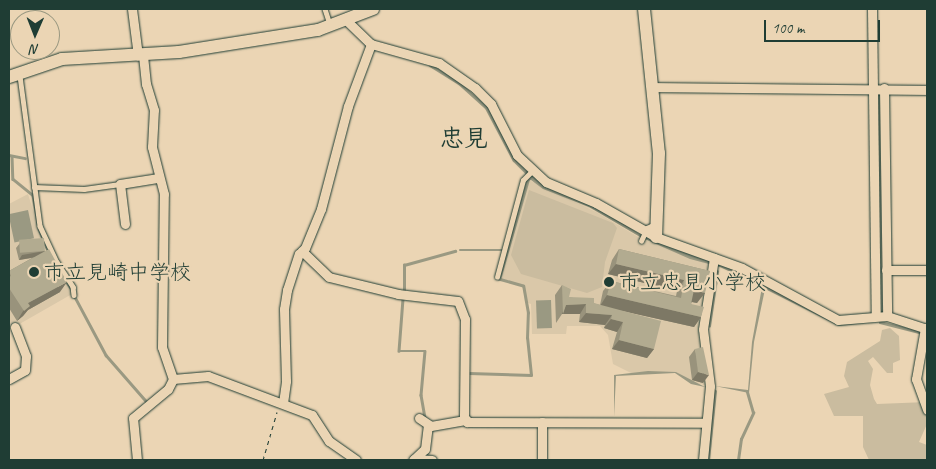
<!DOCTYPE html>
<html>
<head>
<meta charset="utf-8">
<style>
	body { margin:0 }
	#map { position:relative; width:936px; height:469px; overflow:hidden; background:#ebd5b4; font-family:Caveat,"Klee One",sans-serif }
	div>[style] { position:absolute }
	.built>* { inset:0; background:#dac8a9 }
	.green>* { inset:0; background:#cabc9f }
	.water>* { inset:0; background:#9a9982; transform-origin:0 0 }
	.stream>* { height:2.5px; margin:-1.25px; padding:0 1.25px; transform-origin:1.25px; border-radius:1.25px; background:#9a9982 }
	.path>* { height:1px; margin-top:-0.5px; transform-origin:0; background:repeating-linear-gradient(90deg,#1f3d34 0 4px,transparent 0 8px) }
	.roads { filter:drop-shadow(0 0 1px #1f3d34) drop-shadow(0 0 1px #1f3d34) }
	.lane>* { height:4.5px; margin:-2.25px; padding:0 2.25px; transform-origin:2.25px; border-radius:2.25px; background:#ebd5b4 }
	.street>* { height:9px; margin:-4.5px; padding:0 4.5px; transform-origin:4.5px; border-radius:4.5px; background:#ebd5b4 }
	.secondary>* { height:12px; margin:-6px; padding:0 6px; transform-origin:6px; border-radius:6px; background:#ebd5b4 }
	.wall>* { inset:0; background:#99937c }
	.shaded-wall>* { inset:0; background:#7d7865 }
	.building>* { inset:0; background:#b2ab90; transform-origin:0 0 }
	.dots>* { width:14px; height:14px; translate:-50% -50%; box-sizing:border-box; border:2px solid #ebd5b4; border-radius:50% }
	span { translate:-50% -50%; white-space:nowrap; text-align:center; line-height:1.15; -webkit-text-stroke:4.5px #ebd5b4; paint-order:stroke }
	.poi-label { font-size:21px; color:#1f3d34 }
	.left { translate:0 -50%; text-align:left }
	.quarter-label { font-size:24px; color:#1f3d34; font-weight:700 }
	.frame { position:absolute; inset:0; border:10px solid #1f3d34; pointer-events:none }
	.north { position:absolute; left:10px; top:10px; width:50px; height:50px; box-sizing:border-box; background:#ebd5b4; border:1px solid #999881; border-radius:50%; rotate:181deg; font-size:14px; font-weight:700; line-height:20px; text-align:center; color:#1f3d34 }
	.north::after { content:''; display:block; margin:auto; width:18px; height:22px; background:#1f3d34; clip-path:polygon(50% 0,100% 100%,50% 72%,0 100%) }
	.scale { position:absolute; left:764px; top:20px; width:116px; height:22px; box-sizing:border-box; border:2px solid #1f3d34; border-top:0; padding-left:6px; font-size:15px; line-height:18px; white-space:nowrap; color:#1f3d34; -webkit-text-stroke:4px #ebd5b4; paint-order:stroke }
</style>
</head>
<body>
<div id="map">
	<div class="built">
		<div style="clip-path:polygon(531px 181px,596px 212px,640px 238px,708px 264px,699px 330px,706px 385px,694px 383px,676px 372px,633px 374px,613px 364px,608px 335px,600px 326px,567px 326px,566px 334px,532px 334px,531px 304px,525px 302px,523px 286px,501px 278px,525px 184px)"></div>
		<div style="clip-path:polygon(28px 194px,45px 249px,72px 294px,9px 330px,9px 204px)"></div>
	</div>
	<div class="green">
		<div style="clip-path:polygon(529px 190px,613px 223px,617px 228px,605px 262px,602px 287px,587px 293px,521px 274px,511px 255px)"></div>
		<div style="clip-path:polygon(890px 328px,899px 336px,900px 360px,893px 363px,893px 373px,887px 373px,873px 357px,868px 361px,873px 369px,870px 385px,874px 399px,877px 404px,927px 402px,927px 424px,919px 442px,927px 445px,927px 460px,869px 460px,863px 447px,863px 416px,834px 416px,824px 394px,849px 387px,844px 376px,847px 362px,880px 341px,882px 330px)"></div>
	</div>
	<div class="water">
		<div style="clip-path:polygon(531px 174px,546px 187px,604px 211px,641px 235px,731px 267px,841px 324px,884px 321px,839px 326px,765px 289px,754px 342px,749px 393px,715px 386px,748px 390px,752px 342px,762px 287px,720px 267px,690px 259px,640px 237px,589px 207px,543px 189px,531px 180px,527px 181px)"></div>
		<div style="left:28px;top:210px;width:29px;height:20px;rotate:78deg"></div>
		<div style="left:551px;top:300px;width:28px;height:15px;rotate:88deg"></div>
		<div style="clip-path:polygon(648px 371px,676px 372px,705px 387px,691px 384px,675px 373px,616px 376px,614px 417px,614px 375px)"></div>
	</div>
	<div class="stream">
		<div style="left:430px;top:65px;width:34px;rotate:32deg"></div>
		<div style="left:459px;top:83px;width:36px;rotate:42deg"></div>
		<div style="left:486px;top:107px;width:60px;rotate:62.2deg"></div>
		<div style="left:514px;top:160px;width:21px;rotate:45deg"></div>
		<div style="left:9px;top:155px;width:16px;rotate:11deg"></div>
		<div style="left:12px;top:156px;width:23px;rotate:88deg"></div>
		<div style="left:13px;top:179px;width:26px;rotate:39deg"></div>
		<div style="left:33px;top:195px;width:29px;rotate:80deg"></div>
		<div style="left:39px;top:229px;width:25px;rotate:67deg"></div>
		<div style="left:460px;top:250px;width:42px"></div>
		<div style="left:63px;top:276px;width:17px;rotate:57deg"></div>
		<div style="left:404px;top:291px;width:26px;rotate:-90deg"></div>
		<div style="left:404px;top:265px;width:53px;rotate:-15.4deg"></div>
		<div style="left:75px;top:297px;width:66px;rotate:61.9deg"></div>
		<div style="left:106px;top:355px;width:61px;rotate:49deg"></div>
		<div style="left:403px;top:299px;width:52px;rotate:94.4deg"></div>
		<div style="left:399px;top:351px;width:26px"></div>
		<div style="left:425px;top:351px;width:44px;rotate:95.2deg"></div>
		<div style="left:421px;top:395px;width:23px;rotate:80deg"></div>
		<div style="left:880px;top:322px;width:44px;rotate:14.3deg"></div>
		<div style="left:709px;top:326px;width:55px;rotate:-81.6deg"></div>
		<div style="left:469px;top:373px;width:62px;rotate:1.8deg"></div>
		<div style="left:531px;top:375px;width:37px;rotate:-96deg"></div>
		<div style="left:527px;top:338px;width:25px;rotate:-88deg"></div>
		<div style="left:528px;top:313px;width:27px;rotate:-100deg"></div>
		<div style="left:523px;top:286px;width:25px;rotate:-164deg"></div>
		<div style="left:499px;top:279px;width:104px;rotate:-73.8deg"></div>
		<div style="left:708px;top:460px;width:69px;rotate:-84.2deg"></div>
		<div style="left:738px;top:460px;width:21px;rotate:-82deg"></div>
		<div style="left:741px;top:439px;width:29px;rotate:-65deg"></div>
		<div style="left:753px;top:413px;width:22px;rotate:-106deg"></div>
	</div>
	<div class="path">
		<div style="left:263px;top:460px;width:50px;rotate:-73.7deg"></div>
	</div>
	<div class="roads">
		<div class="lane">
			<div style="left:325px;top:9px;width:16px;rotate:72deg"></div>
			<div style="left:20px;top:76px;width:151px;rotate:82.4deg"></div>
			<div style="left:40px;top:226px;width:40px;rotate:65deg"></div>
			<div style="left:57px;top:262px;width:30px;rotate:57deg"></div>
			<div style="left:73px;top:287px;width:8px;rotate:83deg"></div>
			<div style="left:34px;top:187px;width:50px;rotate:2.3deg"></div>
			<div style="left:84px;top:189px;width:36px;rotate:-8deg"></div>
			<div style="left:641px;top:241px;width:14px;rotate:-65deg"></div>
			<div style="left:647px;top:228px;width:9px;rotate:-27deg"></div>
			<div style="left:497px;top:277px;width:100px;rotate:-75deg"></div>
			<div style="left:523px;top:180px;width:13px;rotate:-45deg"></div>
		</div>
		<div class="street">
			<div style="left:132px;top:9px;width:47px;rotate:82.7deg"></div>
			<div style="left:872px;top:9px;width:306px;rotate:89.3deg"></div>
			<div style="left:347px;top:21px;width:33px;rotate:44deg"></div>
			<div style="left:371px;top:44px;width:71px;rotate:15.6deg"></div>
			<div style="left:439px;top:63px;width:44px;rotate:34.8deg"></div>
			<div style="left:475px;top:88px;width:23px;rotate:45deg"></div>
			<div style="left:491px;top:104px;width:57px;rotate:63deg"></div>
			<div style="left:517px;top:155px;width:40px;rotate:43deg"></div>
			<div style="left:546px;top:182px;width:54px;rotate:22.8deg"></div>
			<div style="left:596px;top:203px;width:69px;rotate:29.5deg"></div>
			<div style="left:656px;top:237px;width:91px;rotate:19.8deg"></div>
			<div style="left:742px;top:268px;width:109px;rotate:28.4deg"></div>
			<div style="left:838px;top:320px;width:49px;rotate:-4.7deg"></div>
			<div style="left:887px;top:316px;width:42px;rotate:18deg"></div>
			<div style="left:652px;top:87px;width:275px;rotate:0.6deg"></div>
			<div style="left:884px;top:88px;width:228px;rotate:89.2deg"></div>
			<div style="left:125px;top:224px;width:40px;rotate:-97.1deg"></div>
			<div style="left:120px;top:184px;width:39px;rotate:-9deg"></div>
			<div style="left:302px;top:251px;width:37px;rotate:44deg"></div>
			<div style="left:329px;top:277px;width:71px;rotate:13.8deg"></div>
			<div style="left:398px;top:294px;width:60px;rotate:6.7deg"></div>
			<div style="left:458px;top:301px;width:19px;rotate:69deg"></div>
			<div style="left:465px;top:319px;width:98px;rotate:90.6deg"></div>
			<div style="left:464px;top:417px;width:6px;rotate:59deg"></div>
			<div style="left:467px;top:422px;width:239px;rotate:0.2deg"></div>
			<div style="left:886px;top:270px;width:41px"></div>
			<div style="left:925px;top:328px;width:52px;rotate:100deg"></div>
			<div style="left:916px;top:379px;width:33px;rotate:70deg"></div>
			<div style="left:9px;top:379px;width:18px;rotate:-29deg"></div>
			<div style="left:25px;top:370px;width:14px;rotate:-86deg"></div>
			<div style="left:26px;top:356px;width:31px;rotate:-111deg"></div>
			<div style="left:173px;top:379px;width:35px;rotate:-5deg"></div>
			<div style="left:208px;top:376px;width:111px;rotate:20.6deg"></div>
			<div style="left:312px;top:415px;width:31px;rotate:57deg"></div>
			<div style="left:329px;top:441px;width:33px;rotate:35deg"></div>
			<div style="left:283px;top:403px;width:22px;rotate:-82deg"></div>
			<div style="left:286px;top:381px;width:72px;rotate:-91.6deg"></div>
			<div style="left:284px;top:309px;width:19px;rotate:-81deg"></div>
			<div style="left:287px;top:290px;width:38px;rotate:-72deg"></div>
			<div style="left:299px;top:254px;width:8px;rotate:-45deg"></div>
			<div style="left:305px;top:248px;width:42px;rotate:-67.7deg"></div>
			<div style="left:321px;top:209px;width:106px;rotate:-75.3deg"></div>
			<div style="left:348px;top:106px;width:66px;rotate:-69.6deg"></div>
			<div style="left:419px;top:418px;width:14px;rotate:34deg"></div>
			<div style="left:431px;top:426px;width:36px;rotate:-10deg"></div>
			<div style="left:414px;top:459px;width:18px;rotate:3deg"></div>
			<div style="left:137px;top:460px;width:42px;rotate:-95.4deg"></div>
			<div style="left:133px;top:418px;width:45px;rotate:-39.6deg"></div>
			<div style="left:168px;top:389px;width:11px;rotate:-63deg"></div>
			<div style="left:173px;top:379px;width:34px;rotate:-109deg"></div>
			<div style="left:162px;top:347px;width:153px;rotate:-89.3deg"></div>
			<div style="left:164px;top:194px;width:49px;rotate:-104.3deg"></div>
			<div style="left:152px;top:147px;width:37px;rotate:-87deg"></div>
			<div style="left:154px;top:110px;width:27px;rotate:-107deg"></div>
			<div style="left:146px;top:84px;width:28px;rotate:-96deg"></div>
			<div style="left:413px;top:460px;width:16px;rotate:-43deg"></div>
			<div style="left:425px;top:449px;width:23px;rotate:-83deg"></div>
			<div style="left:542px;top:460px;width:38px;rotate:-90deg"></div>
			<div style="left:703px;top:460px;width:74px;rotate:-84.6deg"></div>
			<div style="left:710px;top:386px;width:57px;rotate:-97deg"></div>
			<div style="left:703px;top:329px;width:72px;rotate:-81.2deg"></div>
		</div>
		<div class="secondary">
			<div style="left:644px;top:9px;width:145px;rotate:84.1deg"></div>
			<div style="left:659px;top:153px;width:84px;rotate:92deg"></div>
			<div style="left:9px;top:77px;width:56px;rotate:-18.8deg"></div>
			<div style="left:62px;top:59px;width:117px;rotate:-3.4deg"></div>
			<div style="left:179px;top:52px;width:141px;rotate:-9deg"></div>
			<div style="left:318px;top:30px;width:59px;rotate:-20.9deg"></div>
		</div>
	</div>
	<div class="wall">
		<div style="clip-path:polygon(20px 243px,45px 251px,60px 292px,28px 310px,23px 316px,17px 321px,9px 308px,9px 271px,32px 258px,19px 260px,16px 248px)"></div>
		<div style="clip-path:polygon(619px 249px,710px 271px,697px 303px,692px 302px,691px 304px,701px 317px,694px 327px,623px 311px,654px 349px,647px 358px,612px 349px,617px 332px,604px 328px,605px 325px,579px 322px,580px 314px,562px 314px,556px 323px,555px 295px,562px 285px,569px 297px,600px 305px,603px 291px,611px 281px,676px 296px,677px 291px,608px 274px,612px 260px)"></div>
		<div style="clip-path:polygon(695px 349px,703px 383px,692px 380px,689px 357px)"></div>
	</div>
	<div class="shaded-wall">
		<div style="clip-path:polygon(45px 251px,41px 256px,19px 260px,22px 255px)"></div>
		<div style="clip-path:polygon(616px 264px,684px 280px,677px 291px,608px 274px)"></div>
		<div style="clip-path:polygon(67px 282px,60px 292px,28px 310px,23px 316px,17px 321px,28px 303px)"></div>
		<div style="clip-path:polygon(694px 290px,705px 293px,697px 303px,687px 301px)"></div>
		<div style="clip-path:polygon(607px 295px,701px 317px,694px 327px,600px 306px)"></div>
		<div style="clip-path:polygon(586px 304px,580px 314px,562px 314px,566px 305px)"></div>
		<div style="clip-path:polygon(586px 313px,612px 315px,605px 325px,579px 322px)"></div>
		<div style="clip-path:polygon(611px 319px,623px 322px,617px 332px,604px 328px)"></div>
		<div style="clip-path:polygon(619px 340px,654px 349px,647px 358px,612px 349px)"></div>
		<div style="clip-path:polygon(698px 372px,709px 375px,703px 383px,692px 380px)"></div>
	</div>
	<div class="building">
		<div style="left:44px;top:238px;width:13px;height:25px;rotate:86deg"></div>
		<div style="clip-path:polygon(49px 249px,67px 282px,28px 303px,30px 306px,24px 311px,9px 288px,9px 277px,11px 276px,9px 271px)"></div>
		<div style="clip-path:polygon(619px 249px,710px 271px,705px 293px,694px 290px,691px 304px,704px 307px,701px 317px,607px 295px,611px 281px,681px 298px,684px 280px,616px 264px)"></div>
		<div style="clip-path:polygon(562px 285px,571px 289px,569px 297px,594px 298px,594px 303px,601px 305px,661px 321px,654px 349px,619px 340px,623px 322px,611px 319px,612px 315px,586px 313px,586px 304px,566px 305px,563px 314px)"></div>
		<div style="clip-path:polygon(703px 347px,709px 375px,698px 372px,695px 349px)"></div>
	</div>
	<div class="dots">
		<div style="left:34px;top:272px;background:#1f3d34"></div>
		<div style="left:609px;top:282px;background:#1f3d34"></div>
	</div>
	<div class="poi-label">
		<span class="left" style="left:44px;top:272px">市立見崎中学校</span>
		<span class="left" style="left:619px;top:282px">市立忠見小学校</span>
	</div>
	<div class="quarter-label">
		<span style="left:464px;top:139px">忠見</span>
	</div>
	<div class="frame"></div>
	<div class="north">N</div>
	<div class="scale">100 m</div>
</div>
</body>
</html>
